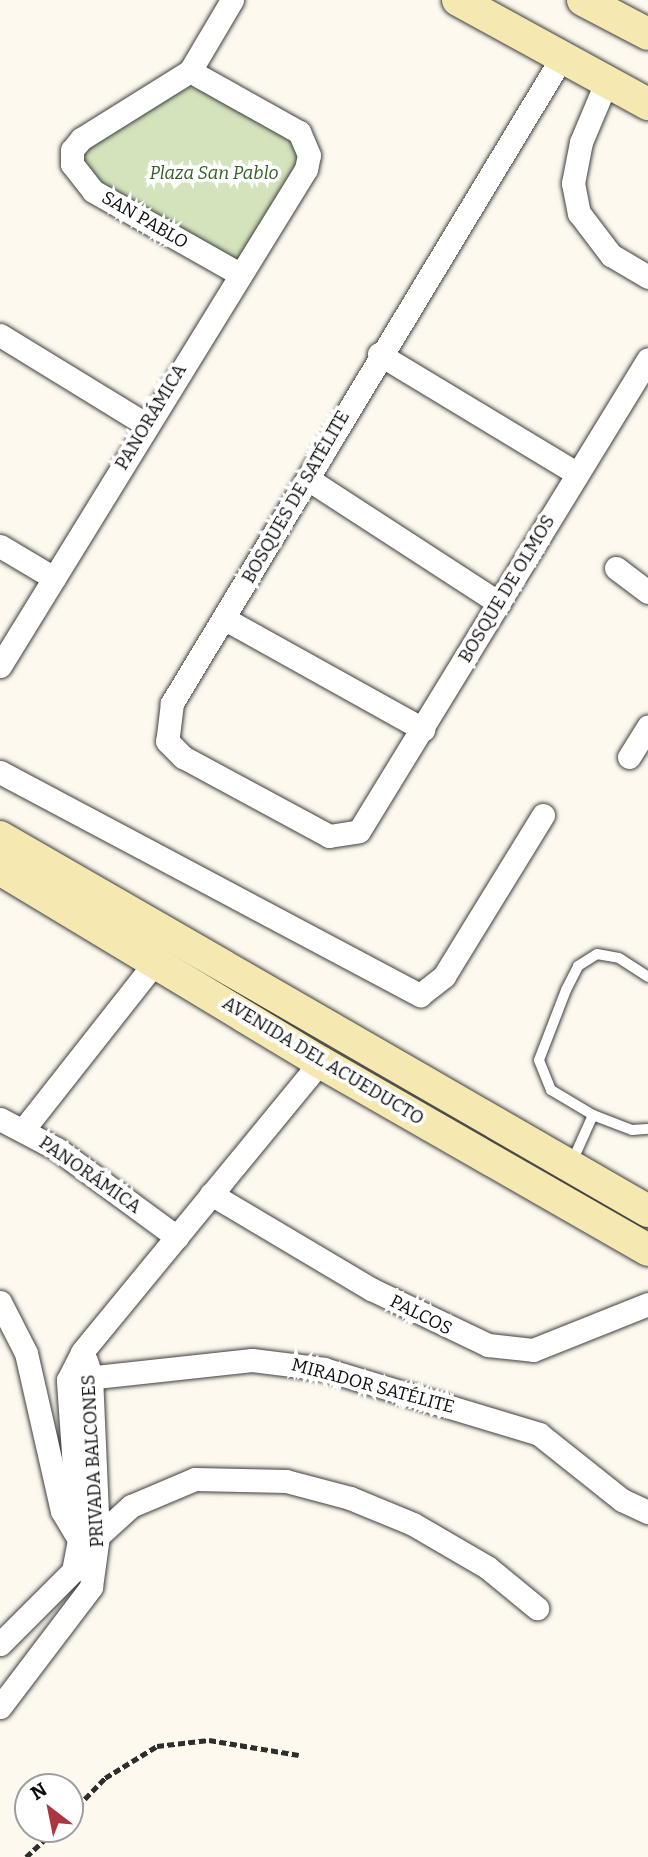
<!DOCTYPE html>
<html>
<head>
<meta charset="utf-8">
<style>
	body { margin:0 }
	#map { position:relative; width:648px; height:1857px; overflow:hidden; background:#fdf9ee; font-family:Bitter,serif }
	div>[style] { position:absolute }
	.green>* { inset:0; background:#d3e3bc }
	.path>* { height:4.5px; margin-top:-2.25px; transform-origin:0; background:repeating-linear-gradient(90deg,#2e2e2e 0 7px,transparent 0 10.5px) }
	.roads { filter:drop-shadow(0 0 2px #3f3f3f) drop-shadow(0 0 2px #3f3f3f) }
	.lane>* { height:10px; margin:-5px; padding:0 5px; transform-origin:5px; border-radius:5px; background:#fff }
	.street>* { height:23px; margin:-11.5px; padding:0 11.5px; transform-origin:11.5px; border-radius:11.5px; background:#fff }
	.secondary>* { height:32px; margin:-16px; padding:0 16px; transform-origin:16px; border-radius:16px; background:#f5e9b1 }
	span { translate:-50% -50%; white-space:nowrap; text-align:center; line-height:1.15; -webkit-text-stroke:7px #fff; paint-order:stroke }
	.park-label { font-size:18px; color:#345c25; font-style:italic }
	.street-label { font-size:18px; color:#0c0c0c }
	.north { position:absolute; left:14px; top:1773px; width:70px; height:70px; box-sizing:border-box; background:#fff; border:2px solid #9e9e9e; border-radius:50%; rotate:328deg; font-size:19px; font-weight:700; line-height:28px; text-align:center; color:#0c0c0c }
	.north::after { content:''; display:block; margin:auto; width:24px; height:32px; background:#ab3642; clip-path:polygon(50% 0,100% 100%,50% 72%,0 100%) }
</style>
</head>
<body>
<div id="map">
	<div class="green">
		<div style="clip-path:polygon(190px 87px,274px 115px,306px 169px,238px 273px,93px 191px,72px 150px)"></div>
	</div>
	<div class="path">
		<div style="left:70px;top:1814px;width:50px;rotate:-45.8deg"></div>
		<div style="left:105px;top:1778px;width:61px;rotate:-31.6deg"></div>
		<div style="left:157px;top:1746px;width:52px;rotate:-6.6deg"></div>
		<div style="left:209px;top:1740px;width:91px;rotate:9.5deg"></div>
		<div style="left:26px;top:1857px;width:41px;rotate:-43deg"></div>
	</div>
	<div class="roads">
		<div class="lane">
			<div style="left:593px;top:1115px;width:42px;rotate:21deg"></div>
			<div style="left:632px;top:1130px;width:16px;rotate:-4deg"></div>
			<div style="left:571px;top:1164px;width:54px;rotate:-65.8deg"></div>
			<div style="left:593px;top:1115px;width:49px;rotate:-149.2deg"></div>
			<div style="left:551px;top:1090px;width:32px;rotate:-112deg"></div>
			<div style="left:539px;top:1060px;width:75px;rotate:-68.9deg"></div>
			<div style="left:566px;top:990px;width:27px;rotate:-63deg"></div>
			<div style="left:578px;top:966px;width:22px;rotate:-32deg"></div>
			<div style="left:597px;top:954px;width:22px;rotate:10deg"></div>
			<div style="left:619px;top:958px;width:35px;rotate:33deg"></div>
		</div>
		<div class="street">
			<div style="left:232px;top:0;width:82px;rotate:120.6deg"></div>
			<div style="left:190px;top:71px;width:128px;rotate:148deg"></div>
			<div style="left:81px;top:139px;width:14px;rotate:129deg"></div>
			<div style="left:72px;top:150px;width:14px;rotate:90deg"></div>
			<div style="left:72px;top:164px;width:34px;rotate:52deg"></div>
			<div style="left:93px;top:191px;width:167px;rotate:29.5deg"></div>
			<div style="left:562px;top:57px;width:755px;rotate:121.12deg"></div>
			<div style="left:172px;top:703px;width:38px;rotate:97deg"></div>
			<div style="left:167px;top:741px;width:23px;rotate:45deg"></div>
			<div style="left:183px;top:757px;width:166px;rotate:28.4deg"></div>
			<div style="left:329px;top:836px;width:30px;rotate:-9deg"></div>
			<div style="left:359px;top:831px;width:553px;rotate:-58.52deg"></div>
			<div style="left:605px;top:85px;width:62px;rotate:112.8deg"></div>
			<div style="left:581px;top:142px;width:42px;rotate:101deg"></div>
			<div style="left:573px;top:183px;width:31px;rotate:79deg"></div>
			<div style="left:579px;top:213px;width:53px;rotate:52.7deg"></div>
			<div style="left:611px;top:255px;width:43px;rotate:30.7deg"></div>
			<div style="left:0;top:335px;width:172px;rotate:31.5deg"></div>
			<div style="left:379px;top:354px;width:230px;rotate:31.1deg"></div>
			<div style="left:308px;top:479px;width:228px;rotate:33deg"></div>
			<div style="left:0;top:546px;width:63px;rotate:30.7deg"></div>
			<div style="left:616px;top:568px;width:40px;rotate:37deg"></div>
			<div style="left:225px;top:619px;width:227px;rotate:29.1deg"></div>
			<div style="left:0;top:666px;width:584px;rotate:-58.38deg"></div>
			<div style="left:306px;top:169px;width:14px;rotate:-78deg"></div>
			<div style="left:309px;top:155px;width:25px;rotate:-113deg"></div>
			<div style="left:299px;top:132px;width:125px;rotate:-150.8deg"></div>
			<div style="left:629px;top:757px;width:36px;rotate:-58deg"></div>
			<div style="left:0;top:772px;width:476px;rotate:28deg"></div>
			<div style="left:420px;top:995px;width:31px;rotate:-38deg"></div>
			<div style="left:444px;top:976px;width:189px;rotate:-58.4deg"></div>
			<div style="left:0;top:1119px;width:64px;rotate:27.8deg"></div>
			<div style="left:57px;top:1149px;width:149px;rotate:36.3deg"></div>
			<div style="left:23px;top:1130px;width:215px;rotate:-51.8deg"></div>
			<div style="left:211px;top:1194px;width:186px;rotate:30.7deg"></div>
			<div style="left:371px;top:1289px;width:130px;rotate:25.6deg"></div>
			<div style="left:488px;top:1345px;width:45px;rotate:6.3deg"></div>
			<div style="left:533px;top:1350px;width:124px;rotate:-21.8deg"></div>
			<div style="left:0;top:1302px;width:57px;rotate:63deg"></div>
			<div style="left:26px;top:1353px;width:162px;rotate:77.2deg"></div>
			<div style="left:62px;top:1511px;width:33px;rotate:59deg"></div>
			<div style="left:79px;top:1539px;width:19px;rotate:-9deg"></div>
			<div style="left:98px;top:1536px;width:45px;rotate:-42.3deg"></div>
			<div style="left:131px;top:1506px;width:69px;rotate:-22.9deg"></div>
			<div style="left:195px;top:1479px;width:91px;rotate:1.3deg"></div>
			<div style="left:286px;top:1481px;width:66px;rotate:14.9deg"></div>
			<div style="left:350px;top:1498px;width:68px;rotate:22.4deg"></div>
			<div style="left:413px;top:1524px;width:86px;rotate:30.2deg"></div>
			<div style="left:487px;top:1567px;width:65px;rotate:39.4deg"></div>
			<div style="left:68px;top:1380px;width:185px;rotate:-6.2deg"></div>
			<div style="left:252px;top:1360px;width:73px;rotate:7.1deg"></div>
			<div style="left:324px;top:1369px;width:225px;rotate:16.8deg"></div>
			<div style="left:539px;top:1434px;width:106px;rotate:38.5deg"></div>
			<div style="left:622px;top:1500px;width:29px;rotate:25deg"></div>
			<div style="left:0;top:1644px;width:103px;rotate:-45deg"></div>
			<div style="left:73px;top:1571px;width:33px;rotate:-79deg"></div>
			<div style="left:79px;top:1539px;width:159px;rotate:-94deg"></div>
			<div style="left:68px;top:1380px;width:31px;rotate:-63deg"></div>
			<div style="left:82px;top:1352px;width:375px;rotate:-50.6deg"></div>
			<div style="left:0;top:1707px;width:151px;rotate:-52.8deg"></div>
			<div style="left:91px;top:1587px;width:51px;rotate:-82.2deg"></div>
			<div style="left:98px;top:1536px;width:160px;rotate:-92.5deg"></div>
			<div style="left:91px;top:1376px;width:16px;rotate:-108deg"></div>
		</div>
		<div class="secondary">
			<div style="left:458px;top:0;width:217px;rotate:28.7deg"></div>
			<div style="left:583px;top:0;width:73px;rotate:27.6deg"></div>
			<div style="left:0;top:837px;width:748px;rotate:29.99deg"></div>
			<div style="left:0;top:869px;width:374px;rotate:31.1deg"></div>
			<div style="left:320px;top:1062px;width:378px;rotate:29.8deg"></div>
		</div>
	</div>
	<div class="park-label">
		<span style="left:214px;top:173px">Plaza San Pablo</span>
	</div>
	<div class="street-label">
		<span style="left:145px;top:220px;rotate:30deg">SAN PABLO</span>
		<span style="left:151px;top:417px;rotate:-59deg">PANORÁMICA</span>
		<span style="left:296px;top:497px;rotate:-60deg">BOSQUES DE SATÉLITE</span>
		<span style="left:507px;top:589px;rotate:-59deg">BOSQUE DE OLMOS</span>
		<span style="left:323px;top:1061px;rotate:31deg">AVENIDA DEL ACUEDUCTO</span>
		<span style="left:90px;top:1175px;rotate:35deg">PANORÁMICA</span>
		<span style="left:421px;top:1315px;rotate:27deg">PALCOS</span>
		<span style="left:373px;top:1386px;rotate:15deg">MIRADOR SATÉLITE</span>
		<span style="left:93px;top:1461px;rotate:-93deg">PRIVADA BALCONES</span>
	</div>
	<div class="north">N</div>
</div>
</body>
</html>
